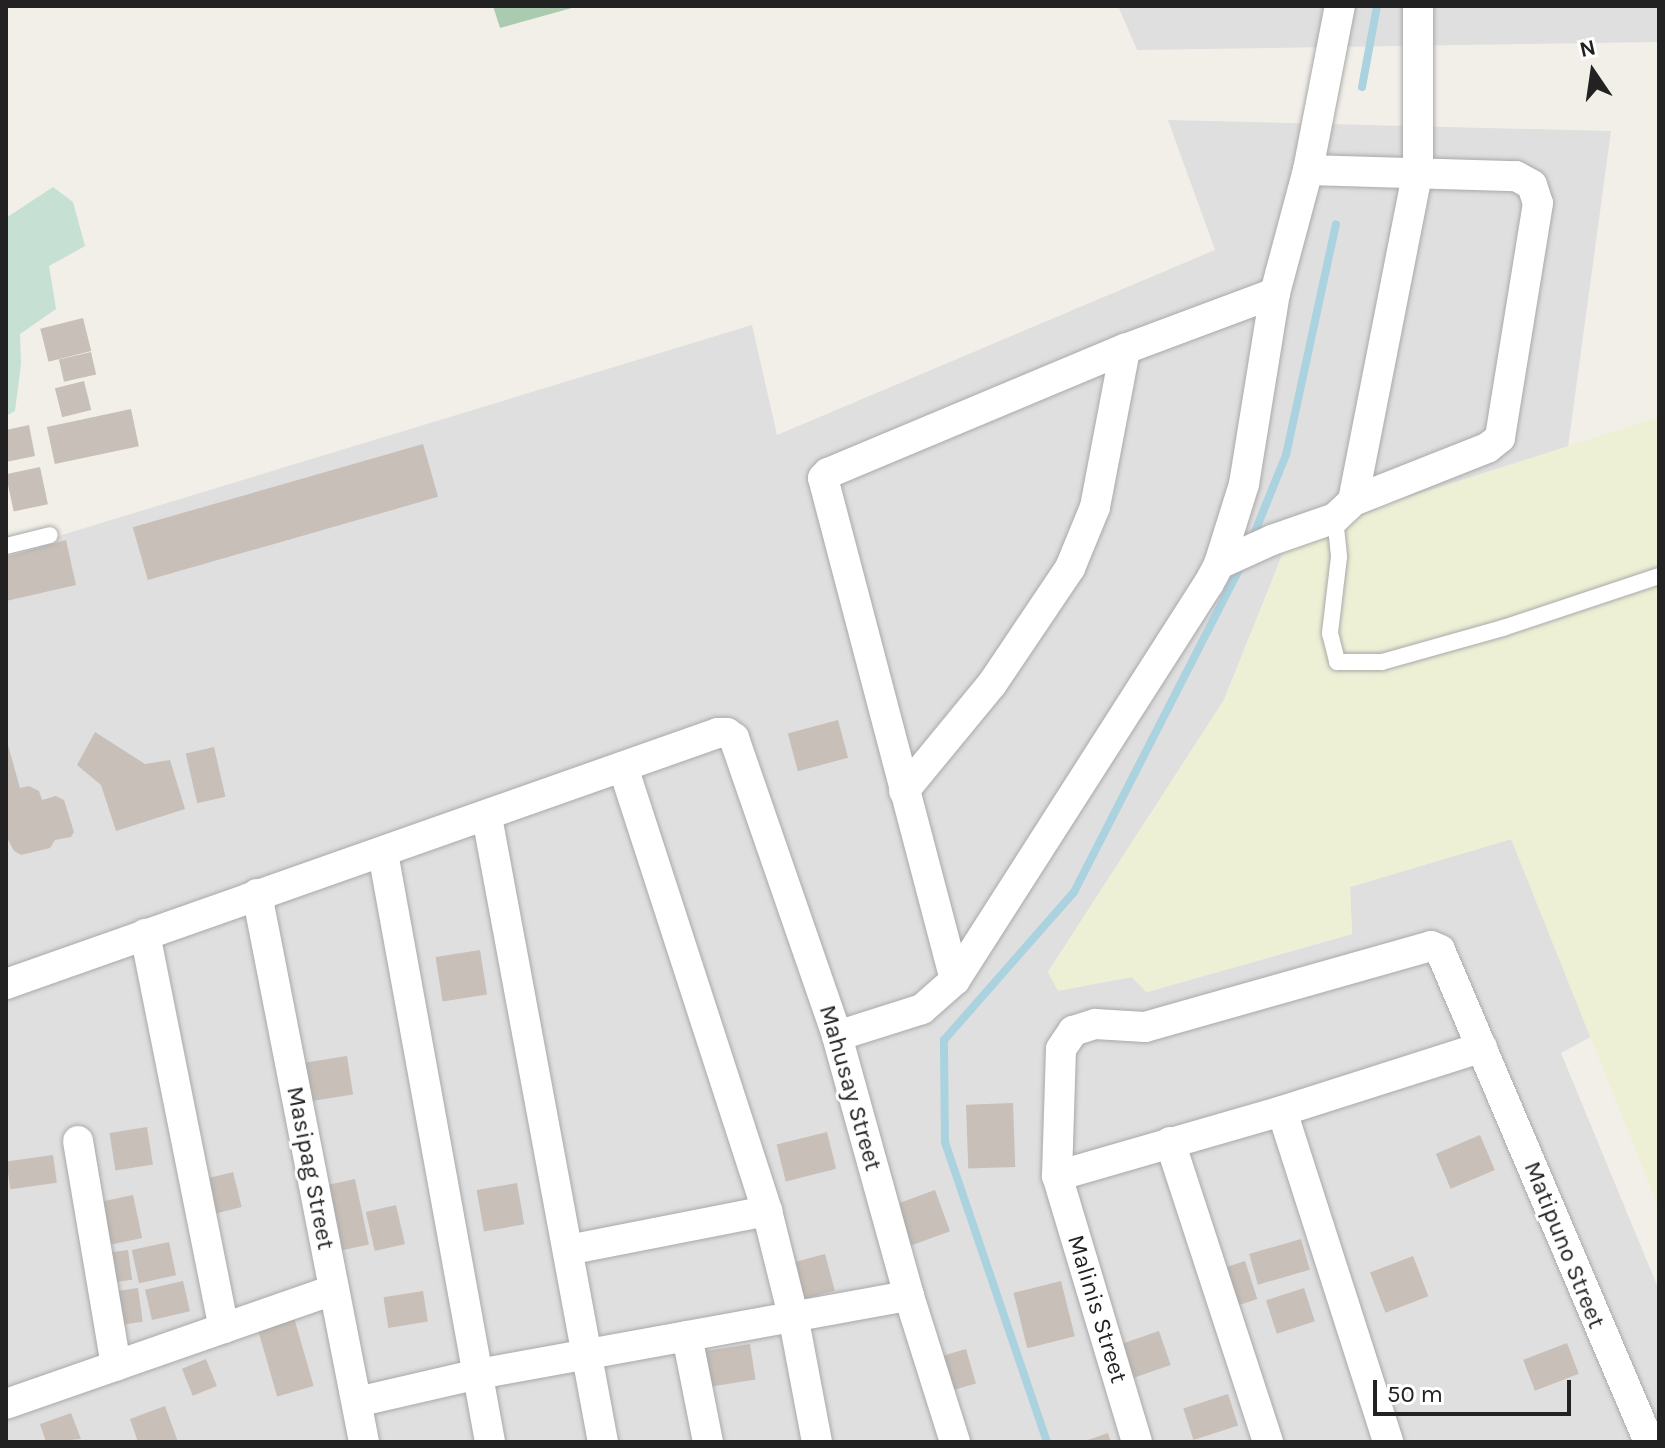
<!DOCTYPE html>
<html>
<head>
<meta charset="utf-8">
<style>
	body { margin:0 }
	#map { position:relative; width:1665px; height:1448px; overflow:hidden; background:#f2efe9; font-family:Karla,sans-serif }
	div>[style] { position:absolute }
	.residential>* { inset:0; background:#e0dfdf }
	.farmland>* { inset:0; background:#eef0d5 }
	.wetland>* { inset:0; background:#c6e0d4 }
	.cemetery>* { inset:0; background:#aacbaf }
	.stream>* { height:8px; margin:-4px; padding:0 4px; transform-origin:4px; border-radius:4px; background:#aad3df }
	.building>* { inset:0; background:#c7bfb8; transform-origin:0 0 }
	.roads { filter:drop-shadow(0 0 2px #a9a9a9) drop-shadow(0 0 2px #a9a9a9) }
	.lane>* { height:16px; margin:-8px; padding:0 8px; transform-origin:8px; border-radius:8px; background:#fff }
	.street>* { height:30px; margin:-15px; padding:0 15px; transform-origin:15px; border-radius:15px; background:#fff }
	span { translate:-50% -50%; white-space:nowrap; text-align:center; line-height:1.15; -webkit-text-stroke:6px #fff; paint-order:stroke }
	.street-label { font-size:24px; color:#222 }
	.frame { position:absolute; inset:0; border:8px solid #222; pointer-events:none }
	.north { position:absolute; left:1553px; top:32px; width:80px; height:80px; -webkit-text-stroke:6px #fff; paint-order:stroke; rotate:347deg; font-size:22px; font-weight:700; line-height:32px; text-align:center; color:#222 }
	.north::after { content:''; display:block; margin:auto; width:28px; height:36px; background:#222; clip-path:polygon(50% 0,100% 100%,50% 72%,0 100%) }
	.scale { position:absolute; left:1373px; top:1380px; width:198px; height:36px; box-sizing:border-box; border:4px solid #222; border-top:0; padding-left:10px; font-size:24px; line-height:28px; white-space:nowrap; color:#222; -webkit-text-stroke:6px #fff; paint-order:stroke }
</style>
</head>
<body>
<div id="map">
	<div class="residential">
		<div style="clip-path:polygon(1118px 6px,1659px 6px,1659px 42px,1137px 50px)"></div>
		<div style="clip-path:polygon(1168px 120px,1611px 131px,1568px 447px,1387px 504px,1283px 553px,1224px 700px,1048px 972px,1058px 990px,1132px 977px,1147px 992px,1352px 934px,1350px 887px,1511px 839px,1609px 1027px,1561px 1053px,1659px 1290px,1659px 1442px,6px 1442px,6px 552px,752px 325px,777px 435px,1215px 250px)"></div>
	</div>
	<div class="farmland">
		<div style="clip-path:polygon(1659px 417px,1659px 1209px,1511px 839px,1350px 887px,1352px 934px,1146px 992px,1132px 977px,1058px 991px,1048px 972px,1224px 700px,1283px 553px,1387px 504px)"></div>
	</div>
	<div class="wetland">
		<div style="clip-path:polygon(53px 187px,73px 202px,85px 246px,49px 266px,56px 309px,20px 334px,21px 364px,15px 411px,6px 416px,6px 218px)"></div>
	</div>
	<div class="cemetery">
		<div style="clip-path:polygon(493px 6px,579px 6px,500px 28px)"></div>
	</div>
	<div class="stream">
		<div style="left:1362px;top:87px;width:82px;rotate:-79.5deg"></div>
		<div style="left:1252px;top:539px;width:91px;rotate:-68deg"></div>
		<div style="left:1286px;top:455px;width:236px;rotate:-77.8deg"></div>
		<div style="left:1047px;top:1442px;width:317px;rotate:-108.8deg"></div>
		<div style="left:945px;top:1142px;width:102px;rotate:-90.6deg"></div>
		<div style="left:944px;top:1040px;width:197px;rotate:-48.7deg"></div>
		<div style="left:1074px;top:892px;width:369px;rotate:-62.9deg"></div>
	</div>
	<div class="building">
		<div style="left:83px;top:318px;width:34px;height:44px;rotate:76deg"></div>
		<div style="left:91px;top:352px;width:23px;height:33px;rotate:77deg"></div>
		<div style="left:84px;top:381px;width:30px;height:30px;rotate:76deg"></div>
		<div style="left:131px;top:409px;width:38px;height:86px;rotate:78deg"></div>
		<div style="clip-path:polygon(29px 425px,35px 456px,6px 462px,6px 430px)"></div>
		<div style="left:423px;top:444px;width:55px;height:302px;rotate:74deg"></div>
		<div style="left:40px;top:467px;width:38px;height:35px;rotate:78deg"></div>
		<div style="clip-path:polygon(66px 540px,76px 585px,6px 601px,6px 557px)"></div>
		<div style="left:838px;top:720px;width:39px;height:52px;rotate:75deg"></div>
		<div style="clip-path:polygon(95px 732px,145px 764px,170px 760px,185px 809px,116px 831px,101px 785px,77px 765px)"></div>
		<div style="clip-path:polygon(6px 738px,20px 788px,29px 786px,39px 791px,42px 800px,56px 796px,64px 800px,74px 832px,71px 837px,55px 840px,50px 848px,21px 855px,14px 851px,6px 836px)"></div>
		<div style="left:214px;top:747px;width:51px;height:29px;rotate:77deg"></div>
		<div style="left:480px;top:950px;width:45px;height:45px;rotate:81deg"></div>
		<div style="left:347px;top:1056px;width:39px;height:45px;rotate:81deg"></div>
		<div style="left:1013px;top:1103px;width:64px;height:47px;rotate:88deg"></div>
		<div style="left:147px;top:1127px;width:38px;height:38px;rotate:81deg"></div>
		<div style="left:827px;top:1132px;width:38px;height:52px;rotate:76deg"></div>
		<div style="left:1480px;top:1135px;width:38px;height:48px;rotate:67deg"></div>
		<div style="left:53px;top:1155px;width:28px;height:47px;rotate:82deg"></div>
		<div style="left:233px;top:1172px;width:36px;height:31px;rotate:76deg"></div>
		<div style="left:355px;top:1179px;width:67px;height:37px;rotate:78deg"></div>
		<div style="left:517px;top:1183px;width:42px;height:41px;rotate:80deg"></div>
		<div style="left:935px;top:1190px;width:44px;height:43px;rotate:70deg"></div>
		<div style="left:133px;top:1195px;width:44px;height:40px;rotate:78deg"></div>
		<div style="left:396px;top:1205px;width:40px;height:31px;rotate:77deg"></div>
		<div style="left:1301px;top:1239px;width:32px;height:54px;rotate:74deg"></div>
		<div style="left:169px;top:1242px;width:34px;height:38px;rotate:78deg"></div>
		<div style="left:128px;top:1250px;width:30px;height:26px;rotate:82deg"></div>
		<div style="left:825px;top:1254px;width:38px;height:36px;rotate:75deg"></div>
		<div style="left:1413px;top:1256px;width:43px;height:46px;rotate:69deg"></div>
		<div style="left:1245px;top:1261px;width:40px;height:29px;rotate:72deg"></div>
		<div style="left:183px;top:1281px;width:31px;height:39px;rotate:77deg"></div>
		<div style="left:1061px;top:1281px;width:57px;height:49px;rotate:76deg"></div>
		<div style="left:138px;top:1288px;width:34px;height:29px;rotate:82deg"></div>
		<div style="left:1304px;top:1288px;width:35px;height:40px;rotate:72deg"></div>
		<div style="left:423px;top:1291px;width:31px;height:40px;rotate:81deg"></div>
		<div style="left:293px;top:1314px;width:75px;height:38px;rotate:74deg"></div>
		<div style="left:1159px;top:1331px;width:36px;height:46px;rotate:71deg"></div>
		<div style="left:1567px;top:1343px;width:33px;height:47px;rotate:69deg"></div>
		<div style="left:750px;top:1344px;width:36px;height:51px;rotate:81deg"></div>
		<div style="left:966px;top:1349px;width:36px;height:25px;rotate:74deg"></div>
		<div style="left:206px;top:1359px;width:29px;height:26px;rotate:68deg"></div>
		<div style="left:1228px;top:1394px;width:33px;height:47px;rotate:72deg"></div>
		<div style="clip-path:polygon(165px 1406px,178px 1442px,138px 1442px,130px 1419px)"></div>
		<div style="clip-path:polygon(71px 1413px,81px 1439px,46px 1442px,40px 1424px)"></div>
		<div style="clip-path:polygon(1108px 1433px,1111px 1442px,1082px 1442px)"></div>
	</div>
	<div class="roads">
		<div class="lane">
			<div style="left:1335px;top:518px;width:39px;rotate:84deg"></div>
			<div style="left:1339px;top:557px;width:77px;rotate:96.8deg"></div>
			<div style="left:1330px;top:633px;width:30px;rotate:76deg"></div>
			<div style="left:1337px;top:662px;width:45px"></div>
			<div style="left:1382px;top:662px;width:126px;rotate:-15.7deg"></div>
			<div style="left:1503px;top:628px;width:164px;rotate:-18.4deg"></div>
			<div style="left:6px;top:546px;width:45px;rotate:-14deg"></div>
		</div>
		<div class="street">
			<div style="left:1308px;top:170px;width:167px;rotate:-79deg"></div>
			<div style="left:1219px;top:564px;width:58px;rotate:-24.4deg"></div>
			<div style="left:1272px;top:540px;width:67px;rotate:-19.2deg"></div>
			<div style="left:1335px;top:518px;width:25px;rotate:-43deg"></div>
			<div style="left:1353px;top:501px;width:336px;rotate:-78.9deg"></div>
			<div style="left:1418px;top:171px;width:165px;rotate:-90deg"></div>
			<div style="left:623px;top:767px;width:467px;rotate:72deg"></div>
			<div style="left:767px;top:1211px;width:107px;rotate:76deg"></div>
			<div style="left:793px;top:1315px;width:129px;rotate:79.3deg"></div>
			<div style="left:904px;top:791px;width:139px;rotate:-50.6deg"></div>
			<div style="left:992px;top:684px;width:140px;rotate:-56.1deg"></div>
			<div style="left:1070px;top:568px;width:66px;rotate:-67.7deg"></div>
			<div style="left:1095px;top:507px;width:161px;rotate:-79.2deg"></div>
			<div style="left:487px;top:817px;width:636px;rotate:79.49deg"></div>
			<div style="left:383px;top:853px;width:599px;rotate:79.7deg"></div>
			<div style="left:257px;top:894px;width:558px;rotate:78.95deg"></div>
			<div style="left:145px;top:934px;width:402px;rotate:78.7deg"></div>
			<div style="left:955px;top:980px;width:519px;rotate:-104.73deg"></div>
			<div style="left:823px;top:478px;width:7px;rotate:-45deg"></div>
			<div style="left:828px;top:473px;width:322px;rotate:-22.7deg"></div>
			<div style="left:1125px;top:349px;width:160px;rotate:-20.5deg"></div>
			<div style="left:6px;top:984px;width:755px;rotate:-19.42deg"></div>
			<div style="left:718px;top:733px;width:9px"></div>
			<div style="left:727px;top:733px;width:9px;rotate:36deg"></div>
			<div style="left:734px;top:738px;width:315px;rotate:70.9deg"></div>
			<div style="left:837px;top:1036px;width:270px;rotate:74.5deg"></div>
			<div style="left:909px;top:1296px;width:153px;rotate:72.5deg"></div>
			<div style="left:837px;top:1036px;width:89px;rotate:-17.6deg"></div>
			<div style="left:922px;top:1009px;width:44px;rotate:-41.3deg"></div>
			<div style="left:955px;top:980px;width:471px;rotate:-57.4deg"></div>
			<div style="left:1209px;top:583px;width:21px;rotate:-62deg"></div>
			<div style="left:1219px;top:564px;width:84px;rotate:-72.6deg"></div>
			<div style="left:1244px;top:484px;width:193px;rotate:-80.8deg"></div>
			<div style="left:1275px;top:293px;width:127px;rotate:-75deg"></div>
			<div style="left:1308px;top:170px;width:208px;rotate:1.7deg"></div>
			<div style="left:1516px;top:176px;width:18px;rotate:29deg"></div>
			<div style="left:1532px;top:185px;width:19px;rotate:72deg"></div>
			<div style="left:1538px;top:203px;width:238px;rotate:99.2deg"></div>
			<div style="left:1500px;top:438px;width:16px;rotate:142deg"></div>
			<div style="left:1487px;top:448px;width:144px;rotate:158.4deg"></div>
			<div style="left:1282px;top:1111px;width:348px;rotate:72.2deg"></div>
			<div style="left:78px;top:1141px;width:228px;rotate:80.4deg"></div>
			<div style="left:1170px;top:1142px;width:316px;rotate:71.9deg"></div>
			<div style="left:1057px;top:1176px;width:234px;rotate:-16.1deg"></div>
			<div style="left:1282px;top:1111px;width:210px;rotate:-17.7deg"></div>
			<div style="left:568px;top:1250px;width:203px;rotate:-11.1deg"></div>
			<div style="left:687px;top:1336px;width:108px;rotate:78.8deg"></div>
			<div style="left:357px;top:1402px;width:124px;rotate:-13deg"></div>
			<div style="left:478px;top:1374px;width:438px;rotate:-10.3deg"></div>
			<div style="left:6px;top:1404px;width:347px;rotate:-19.2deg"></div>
			<div style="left:1137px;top:1442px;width:278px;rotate:-106.7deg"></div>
			<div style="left:1057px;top:1176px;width:127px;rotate:-88.2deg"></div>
			<div style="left:1061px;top:1049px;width:22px;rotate:-56deg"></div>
			<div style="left:1073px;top:1031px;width:23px;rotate:-18deg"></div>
			<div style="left:1095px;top:1024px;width:50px;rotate:3.4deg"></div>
			<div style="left:1145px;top:1027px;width:297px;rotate:-15.8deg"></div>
			<div style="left:1431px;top:946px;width:10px;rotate:24deg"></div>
			<div style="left:1440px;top:950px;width:535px;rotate:66.98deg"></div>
		</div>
	</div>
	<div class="street-label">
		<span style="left:850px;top:1088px;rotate:74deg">Mahusay Street</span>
		<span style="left:310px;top:1168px;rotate:79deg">Masipag Street</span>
		<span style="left:1564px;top:1245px;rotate:68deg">Matipuno Street</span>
		<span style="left:1097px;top:1309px;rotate:73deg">Malinis Street</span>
	</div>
	<div class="frame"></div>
	<div class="north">N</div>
	<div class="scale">50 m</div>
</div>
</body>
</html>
